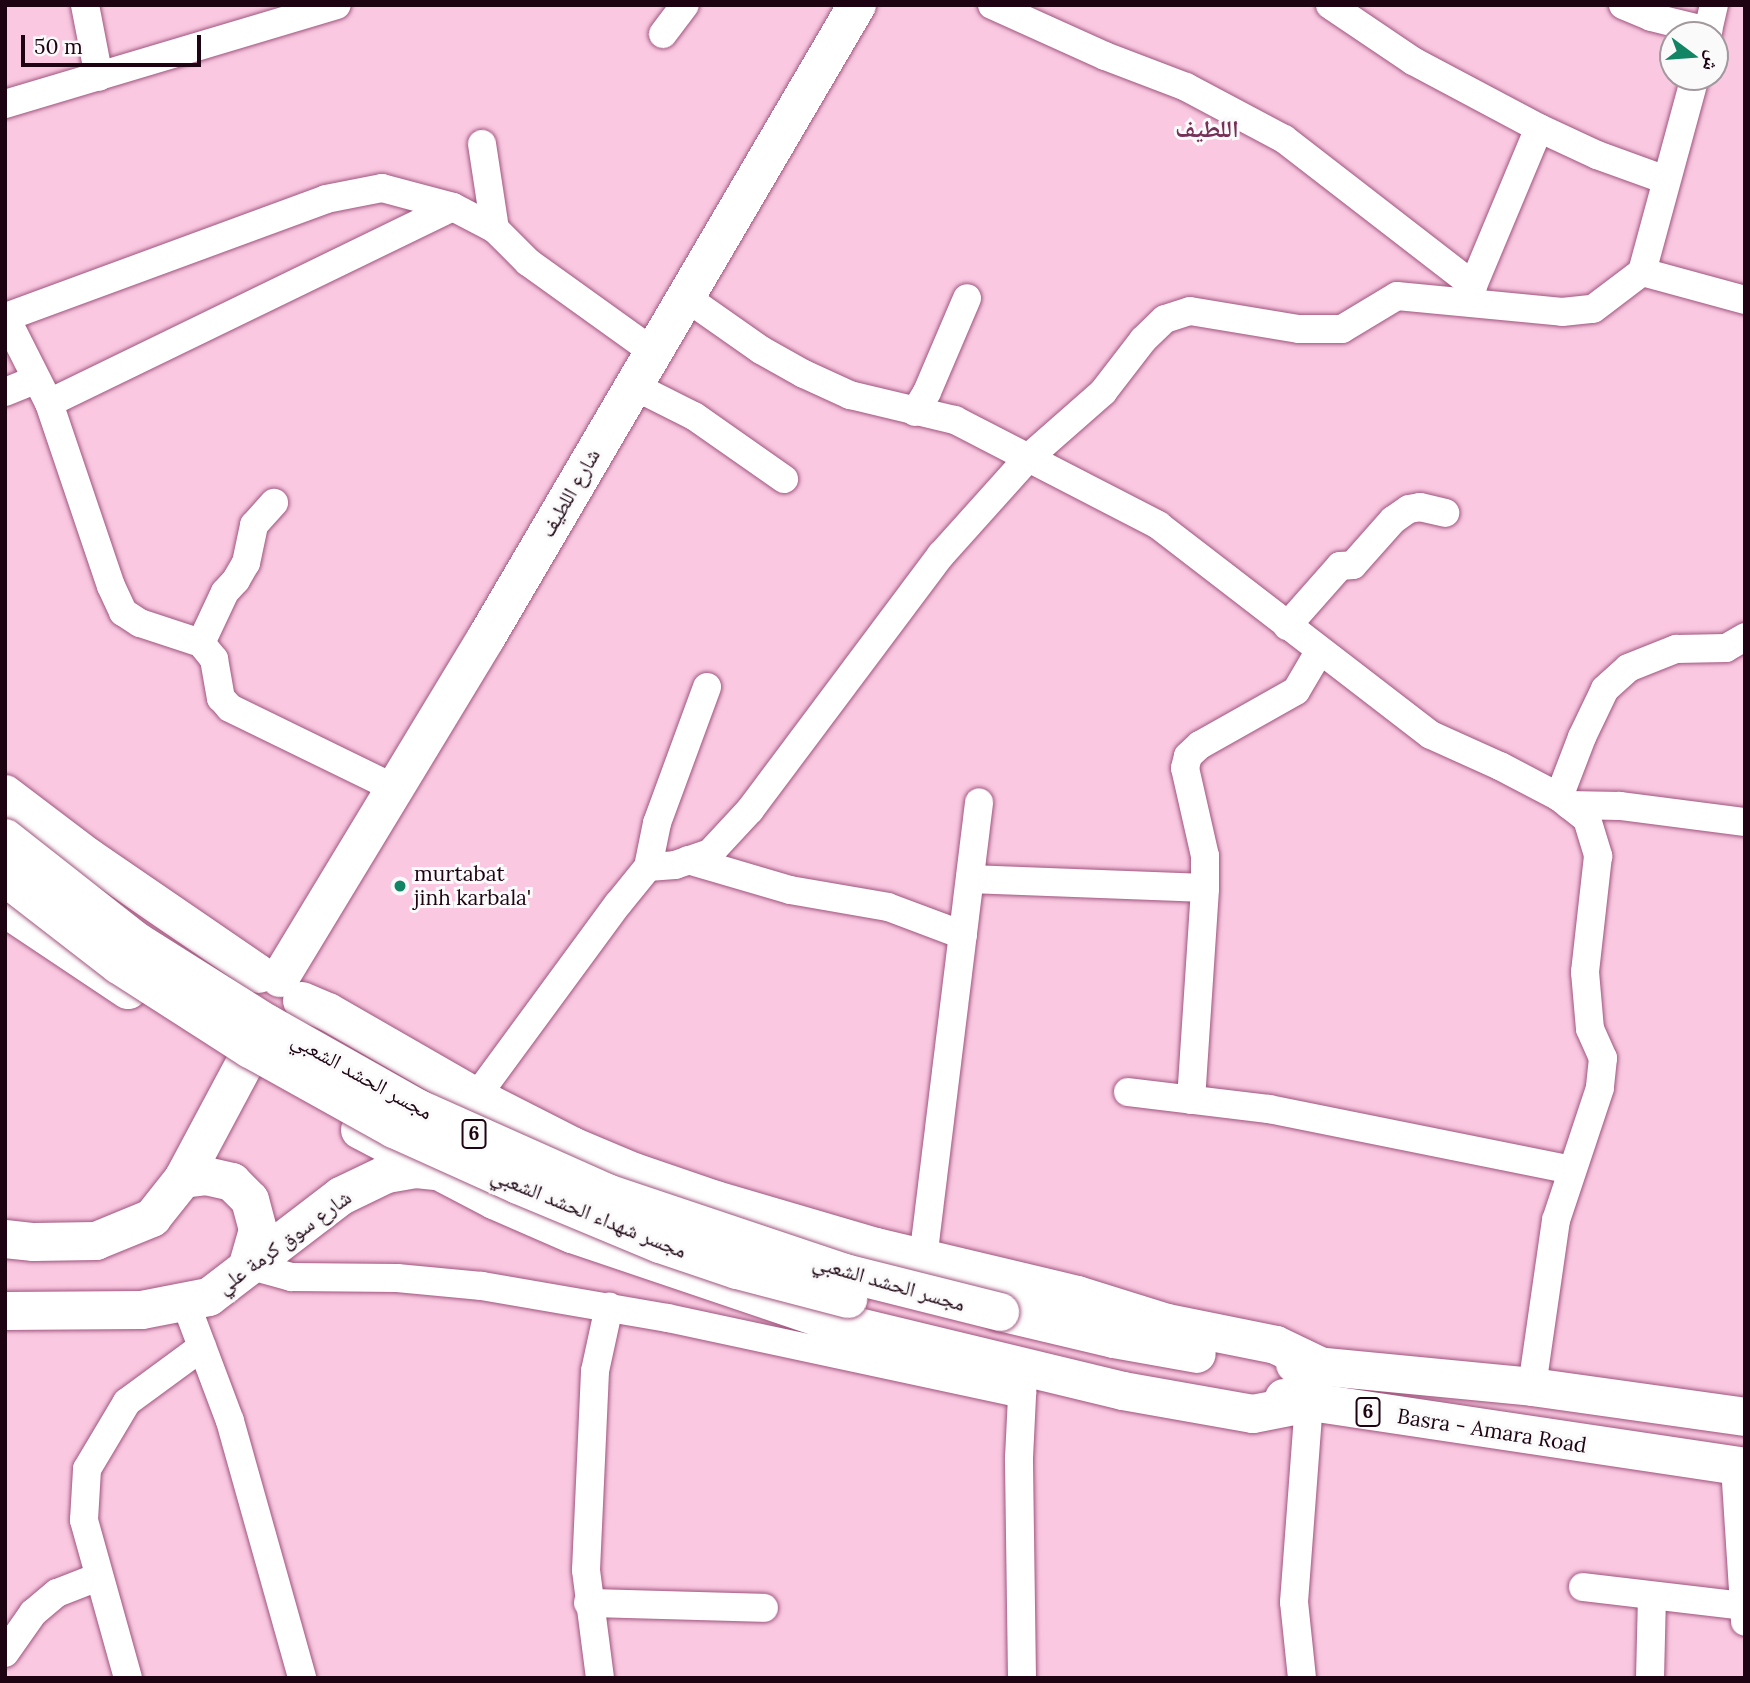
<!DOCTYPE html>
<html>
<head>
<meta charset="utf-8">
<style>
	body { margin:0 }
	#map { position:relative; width:1750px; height:1683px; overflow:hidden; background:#fac8e1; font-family:Lora,"Noto Naskh Arabic",serif }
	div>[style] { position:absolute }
	.roads { filter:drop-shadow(0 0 2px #9f557d) drop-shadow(0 0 2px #9f557d) }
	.street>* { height:28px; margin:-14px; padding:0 14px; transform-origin:14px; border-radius:14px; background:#fff }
	.secondary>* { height:38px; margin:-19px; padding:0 19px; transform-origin:19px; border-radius:19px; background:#fff }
	.highway>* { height:38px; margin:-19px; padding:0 19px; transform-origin:19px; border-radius:19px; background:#fff }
	.bridges { filter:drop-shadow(0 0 2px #9f557d) drop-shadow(0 0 2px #9f557d) }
	.highway-bridge>* { height:38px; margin:-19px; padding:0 19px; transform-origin:19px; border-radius:19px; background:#fff }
	.dots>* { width:19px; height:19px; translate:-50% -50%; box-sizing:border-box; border:4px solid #fafafa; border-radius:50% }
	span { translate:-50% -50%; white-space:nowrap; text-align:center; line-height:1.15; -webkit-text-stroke:6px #fafafa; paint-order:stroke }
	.shield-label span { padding:2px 5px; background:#fafafa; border:2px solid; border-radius:5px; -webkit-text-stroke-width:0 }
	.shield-label { font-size:19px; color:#1e0413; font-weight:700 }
	.street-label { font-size:21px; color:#1e0413 }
	.poi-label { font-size:21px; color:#1e0413 }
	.left { translate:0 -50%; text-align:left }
	.quarter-label { font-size:24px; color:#773159; font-weight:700 }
	.frame { position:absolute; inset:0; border:7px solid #1e0413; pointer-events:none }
	.north { position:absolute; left:1659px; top:21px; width:70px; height:70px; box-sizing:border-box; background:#fafafa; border:2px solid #a2989e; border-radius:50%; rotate:106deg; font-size:19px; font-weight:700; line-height:28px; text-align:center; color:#1e0413 }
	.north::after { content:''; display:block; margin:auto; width:24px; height:32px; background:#118564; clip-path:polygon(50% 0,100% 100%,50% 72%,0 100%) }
	.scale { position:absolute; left:21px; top:35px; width:180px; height:32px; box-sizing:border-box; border:4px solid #1e0413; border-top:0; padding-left:9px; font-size:21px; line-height:24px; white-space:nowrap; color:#1e0413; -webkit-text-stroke:5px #fafafa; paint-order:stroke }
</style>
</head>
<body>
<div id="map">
	<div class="roads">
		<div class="street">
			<div style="left:85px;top:5px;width:73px;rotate:79deg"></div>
			<div style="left:992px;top:5px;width:124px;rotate:24.3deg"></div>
			<div style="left:1105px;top:56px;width:87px;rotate:20.9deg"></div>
			<div style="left:1186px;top:87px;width:111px;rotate:28deg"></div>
			<div style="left:1284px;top:139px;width:239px;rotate:37.7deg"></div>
			<div style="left:1330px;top:5px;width:100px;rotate:34deg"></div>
			<div style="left:1413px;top:61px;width:143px;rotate:28deg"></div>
			<div style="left:1539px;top:128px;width:64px;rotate:25deg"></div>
			<div style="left:1597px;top:155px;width:73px;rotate:19.9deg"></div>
			<div style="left:1623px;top:5px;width:30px;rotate:23deg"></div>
			<div style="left:1651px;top:17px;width:59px;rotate:13.8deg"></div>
			<div style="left:663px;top:34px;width:36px;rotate:-53deg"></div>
			<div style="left:1707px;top:35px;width:31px;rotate:-77deg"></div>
			<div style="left:5px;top:104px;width:346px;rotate:-16.6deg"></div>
			<div style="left:482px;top:144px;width:86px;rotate:81.3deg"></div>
			<div style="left:1642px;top:272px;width:107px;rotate:15.2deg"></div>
			<div style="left:684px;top:296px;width:94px;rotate:35deg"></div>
			<div style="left:761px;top:350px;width:49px;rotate:29.2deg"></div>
			<div style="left:804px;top:374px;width:51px;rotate:24.5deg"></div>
			<div style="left:850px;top:395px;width:108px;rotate:13.4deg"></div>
			<div style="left:955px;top:420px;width:229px;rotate:27.3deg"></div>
			<div style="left:1158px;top:525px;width:344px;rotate:37.6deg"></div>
			<div style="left:1431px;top:735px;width:76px;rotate:24.2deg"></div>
			<div style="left:1500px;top:766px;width:67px;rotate:27.7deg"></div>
			<div style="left:1559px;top:797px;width:36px;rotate:38deg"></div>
			<div style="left:1587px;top:819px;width:39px;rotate:73deg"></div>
			<div style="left:1598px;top:856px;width:117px;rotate:96.4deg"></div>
			<div style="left:1585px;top:972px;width:57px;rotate:85deg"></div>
			<div style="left:1590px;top:1029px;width:32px;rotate:66deg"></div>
			<div style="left:1603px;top:1058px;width:30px;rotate:96deg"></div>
			<div style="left:1600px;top:1088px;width:139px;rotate:108.4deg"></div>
			<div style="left:1556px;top:1220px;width:169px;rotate:98.2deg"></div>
			<div style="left:1467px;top:300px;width:186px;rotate:-67.3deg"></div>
			<div style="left:5px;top:316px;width:97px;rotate:63.2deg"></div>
			<div style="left:49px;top:403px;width:193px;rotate:71.3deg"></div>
			<div style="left:111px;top:586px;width:29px;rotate:65deg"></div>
			<div style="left:123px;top:612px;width:20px;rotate:33deg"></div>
			<div style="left:140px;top:623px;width:64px;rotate:18.2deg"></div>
			<div style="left:201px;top:643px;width:21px;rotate:51deg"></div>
			<div style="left:214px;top:659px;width:40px;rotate:80deg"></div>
			<div style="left:221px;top:698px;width:13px;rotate:48deg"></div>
			<div style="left:230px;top:708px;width:185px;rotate:26deg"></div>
			<div style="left:6px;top:317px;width:341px;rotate:-20.2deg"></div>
			<div style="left:326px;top:199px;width:57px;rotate:-11.1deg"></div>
			<div style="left:382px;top:188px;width:73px;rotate:15deg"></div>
			<div style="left:453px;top:207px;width:47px;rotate:27.6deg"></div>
			<div style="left:495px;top:229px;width:47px;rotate:45deg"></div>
			<div style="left:528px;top:262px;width:153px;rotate:35.7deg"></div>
			<div style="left:632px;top:385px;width:69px;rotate:26.6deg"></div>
			<div style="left:694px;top:416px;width:110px;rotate:35deg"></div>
			<div style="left:5px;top:392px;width:32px;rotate:-22deg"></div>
			<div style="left:49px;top:403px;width:449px;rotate:-25.9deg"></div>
			<div style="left:915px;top:412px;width:23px;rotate:-59deg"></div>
			<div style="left:927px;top:392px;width:102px;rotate:-66.9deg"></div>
			<div style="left:1287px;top:626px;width:80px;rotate:-48.5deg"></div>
			<div style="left:1340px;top:566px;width:13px;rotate:-4deg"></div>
			<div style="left:1353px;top:565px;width:60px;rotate:-48.4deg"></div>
			<div style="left:1393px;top:520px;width:19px;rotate:-35deg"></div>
			<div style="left:1409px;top:509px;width:11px;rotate:-10deg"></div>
			<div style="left:1420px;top:507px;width:26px;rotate:13deg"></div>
			<div style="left:201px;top:643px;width:56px;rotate:-64.8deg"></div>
			<div style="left:225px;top:592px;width:16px;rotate:-47deg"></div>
			<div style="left:236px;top:580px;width:20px;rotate:-60deg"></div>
			<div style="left:246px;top:563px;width:39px;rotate:-78deg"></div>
			<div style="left:254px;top:525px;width:30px;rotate:-48deg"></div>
			<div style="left:1559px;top:797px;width:64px;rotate:-69deg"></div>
			<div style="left:1582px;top:737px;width:53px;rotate:-64.4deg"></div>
			<div style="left:1605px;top:689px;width:31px;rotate:-42deg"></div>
			<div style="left:1628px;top:668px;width:52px;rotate:-21.6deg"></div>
			<div style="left:1676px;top:649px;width:50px;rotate:-1.1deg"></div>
			<div style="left:1726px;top:648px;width:22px;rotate:-30deg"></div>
			<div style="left:1569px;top:805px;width:51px;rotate:1.1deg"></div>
			<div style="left:1620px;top:806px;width:126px;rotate:7.3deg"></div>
			<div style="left:688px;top:860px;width:106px;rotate:16.4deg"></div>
			<div style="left:790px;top:890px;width:99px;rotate:9.8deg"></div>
			<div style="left:888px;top:907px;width:80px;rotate:20.5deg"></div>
			<div style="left:648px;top:867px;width:45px;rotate:-78.4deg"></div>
			<div style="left:657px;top:823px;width:145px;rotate:-69.8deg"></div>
			<div style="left:970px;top:879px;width:235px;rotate:2.2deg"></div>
			<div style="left:1128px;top:1092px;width:142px;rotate:6.9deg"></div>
			<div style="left:1269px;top:1109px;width:309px;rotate:11.4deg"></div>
			<div style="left:476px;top:1097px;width:240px;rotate:-53.7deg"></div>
			<div style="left:618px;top:904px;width:48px;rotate:-51deg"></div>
			<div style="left:648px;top:867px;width:27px;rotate:-4deg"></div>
			<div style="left:675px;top:865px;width:37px;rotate:-19deg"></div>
			<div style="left:710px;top:853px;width:59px;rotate:-47.1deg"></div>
			<div style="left:750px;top:810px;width:319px;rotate:-53.2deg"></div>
			<div style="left:941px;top:555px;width:130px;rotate:-48.1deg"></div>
			<div style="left:1028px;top:458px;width:100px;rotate:-41.3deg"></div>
			<div style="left:1103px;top:392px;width:66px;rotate:-52.4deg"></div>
			<div style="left:1143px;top:340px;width:30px;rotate:-44deg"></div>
			<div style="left:1165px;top:319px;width:26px;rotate:-18deg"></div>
			<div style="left:1190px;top:311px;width:110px;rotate:9.4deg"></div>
			<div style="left:1299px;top:329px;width:43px"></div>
			<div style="left:1342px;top:329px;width:64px;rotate:-31deg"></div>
			<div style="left:1397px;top:296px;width:166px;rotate:5.5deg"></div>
			<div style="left:1562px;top:312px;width:31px;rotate:-6deg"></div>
			<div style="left:1593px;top:309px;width:61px;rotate:-37.1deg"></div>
			<div style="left:1642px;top:272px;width:202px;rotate:-74.8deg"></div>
			<div style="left:1191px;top:1100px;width:212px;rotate:-86.2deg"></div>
			<div style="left:1205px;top:888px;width:32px;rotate:-90deg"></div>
			<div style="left:1205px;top:856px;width:90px;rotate:-102.8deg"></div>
			<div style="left:1185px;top:768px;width:12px;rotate:-76deg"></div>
			<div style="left:1188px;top:756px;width:16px;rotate:-43deg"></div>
			<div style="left:1200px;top:745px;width:110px;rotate:-29.4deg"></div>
			<div style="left:1296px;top:691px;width:45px;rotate:-59.5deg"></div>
			<div style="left:923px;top:1259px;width:460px;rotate:-83deg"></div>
			<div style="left:248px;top:1265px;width:45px;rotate:15.6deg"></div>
			<div style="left:291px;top:1277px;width:106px;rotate:0.5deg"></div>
			<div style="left:397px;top:1278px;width:85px;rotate:5.4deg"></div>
			<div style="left:482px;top:1286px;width:189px;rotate:9.8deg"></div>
			<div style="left:668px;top:1318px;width:362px;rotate:12.1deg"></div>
			<div style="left:186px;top:1304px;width:125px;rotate:69.4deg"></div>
			<div style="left:230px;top:1421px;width:267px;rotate:74.3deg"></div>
			<div style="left:1735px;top:1466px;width:156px;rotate:86.3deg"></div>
			<div style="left:1583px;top:1587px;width:162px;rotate:6.7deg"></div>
			<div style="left:588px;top:1603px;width:176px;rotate:1.6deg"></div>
			<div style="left:5px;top:1653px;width:49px;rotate:-55deg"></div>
			<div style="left:33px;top:1613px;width:31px;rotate:-40deg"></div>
			<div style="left:57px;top:1593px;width:44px;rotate:-21.3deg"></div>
			<div style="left:128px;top:1678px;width:164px;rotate:-105.6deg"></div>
			<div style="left:84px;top:1520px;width:51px;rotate:-86.6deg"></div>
			<div style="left:87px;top:1469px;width:78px;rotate:-59.2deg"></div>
			<div style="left:127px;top:1402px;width:93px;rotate:-36.3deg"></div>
			<div style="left:600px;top:1678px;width:109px;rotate:-97.4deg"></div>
			<div style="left:586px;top:1570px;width:199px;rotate:-87.4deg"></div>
			<div style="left:595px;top:1371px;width:66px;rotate:-77.7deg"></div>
			<div style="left:1022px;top:1678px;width:220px;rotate:-90.8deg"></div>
			<div style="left:1019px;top:1458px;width:82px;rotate:-87.2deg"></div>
			<div style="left:1302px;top:1678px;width:76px;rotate:-96deg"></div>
			<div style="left:1294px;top:1602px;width:200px;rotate:-85.7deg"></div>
			<div style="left:1650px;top:1678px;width:82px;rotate:-88.6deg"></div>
		</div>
		<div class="secondary">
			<div style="left:280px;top:978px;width:398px;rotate:-58.8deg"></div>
			<div style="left:486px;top:638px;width:734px;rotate:-59.63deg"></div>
			<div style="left:183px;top:1179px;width:23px;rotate:-7deg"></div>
			<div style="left:206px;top:1176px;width:27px;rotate:13deg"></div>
			<div style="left:232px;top:1182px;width:25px;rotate:45deg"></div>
			<div style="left:250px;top:1200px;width:31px;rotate:75deg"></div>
			<div style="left:258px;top:1230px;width:36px;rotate:106deg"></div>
			<div style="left:5px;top:1239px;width:29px;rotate:6deg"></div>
			<div style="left:34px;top:1242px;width:62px;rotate:-0.9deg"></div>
			<div style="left:96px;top:1241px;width:61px;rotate:-22.3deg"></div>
			<div style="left:152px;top:1218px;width:50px;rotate:-51.5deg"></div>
			<div style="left:183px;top:1179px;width:132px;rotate:-61.9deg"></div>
			<div style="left:5px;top:1311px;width:137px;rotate:-0.4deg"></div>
			<div style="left:142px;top:1310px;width:68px;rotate:-11deg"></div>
			<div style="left:209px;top:1297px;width:166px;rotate:-37.4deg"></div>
			<div style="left:341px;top:1196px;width:51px;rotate:-25.6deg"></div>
			<div style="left:387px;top:1174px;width:29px;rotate:-10deg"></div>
			<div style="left:416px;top:1169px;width:20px;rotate:6deg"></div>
		</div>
		<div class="highway">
			<div style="left:5px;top:794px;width:104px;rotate:37.2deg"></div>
			<div style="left:88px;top:857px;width:207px;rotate:34.4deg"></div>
			<div style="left:5px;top:908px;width:148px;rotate:33.7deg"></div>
			<div style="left:302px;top:1001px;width:28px;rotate:23deg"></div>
			<div style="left:328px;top:1012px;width:171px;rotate:29.9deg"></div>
			<div style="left:476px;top:1097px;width:108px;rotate:27deg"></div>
			<div style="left:572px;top:1146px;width:67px;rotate:22.8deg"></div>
			<div style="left:634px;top:1172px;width:87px;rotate:18.9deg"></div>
			<div style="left:716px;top:1200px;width:167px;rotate:16.4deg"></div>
			<div style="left:876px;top:1247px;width:207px;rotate:13.4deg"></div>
			<div style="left:1077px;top:1295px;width:94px;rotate:17.3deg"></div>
			<div style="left:1167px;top:1323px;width:111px;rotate:11.4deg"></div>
			<div style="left:1276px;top:1345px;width:49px;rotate:25.5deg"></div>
			<div style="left:360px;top:1130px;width:151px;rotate:27.6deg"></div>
			<div style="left:494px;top:1200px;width:85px;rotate:23.6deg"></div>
			<div style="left:572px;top:1234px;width:259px;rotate:18.7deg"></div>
			<div style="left:817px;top:1317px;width:315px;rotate:13.6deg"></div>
			<div style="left:1123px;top:1391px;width:132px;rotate:10deg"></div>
			<div style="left:1253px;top:1414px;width:57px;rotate:-11.1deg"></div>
			<div style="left:1000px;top:1312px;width:117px;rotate:13.3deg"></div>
			<div style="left:1114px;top:1339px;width:84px;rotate:10.2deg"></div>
			<div style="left:1295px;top:1364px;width:238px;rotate:5.5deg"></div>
			<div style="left:1532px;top:1387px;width:215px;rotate:8deg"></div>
			<div style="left:1284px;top:1398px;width:466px;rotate:8.5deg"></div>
		</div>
	</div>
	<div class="bridges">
		<div class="highway-bridge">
			<div style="left:5px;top:838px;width:167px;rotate:38.2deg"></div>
			<div style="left:136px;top:941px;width:156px;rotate:32.2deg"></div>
			<div style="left:268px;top:1024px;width:171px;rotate:29.4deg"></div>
			<div style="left:417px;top:1108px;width:208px;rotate:24.1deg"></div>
			<div style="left:607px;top:1193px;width:251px;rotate:18.6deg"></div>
			<div style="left:845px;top:1273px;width:160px;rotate:14.1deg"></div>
			<div style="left:5px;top:877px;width:144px;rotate:37.7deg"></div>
			<div style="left:119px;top:965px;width:156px;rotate:32.7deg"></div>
			<div style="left:250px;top:1049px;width:165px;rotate:29.1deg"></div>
			<div style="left:394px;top:1129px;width:136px;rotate:24.3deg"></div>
			<div style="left:518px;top:1185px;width:154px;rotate:22.6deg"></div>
			<div style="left:660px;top:1244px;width:81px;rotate:18.7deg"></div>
			<div style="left:737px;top:1270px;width:115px;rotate:14.6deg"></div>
		</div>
	</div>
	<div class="dots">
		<div style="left:400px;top:886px;background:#118564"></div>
	</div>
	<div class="shield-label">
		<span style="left:474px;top:1134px">6</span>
		<span style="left:1368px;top:1412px">6</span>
	</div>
	<div class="street-label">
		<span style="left:570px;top:493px;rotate:-60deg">شارع اللطيف</span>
		<span style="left:362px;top:1076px;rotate:29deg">مجسر الحشد الشعبي</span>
		<span style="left:589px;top:1213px;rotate:22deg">مجسر شهداء الحشد الشعبي</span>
		<span style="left:284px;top:1242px;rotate:-36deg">شارع سوق كرمة علي</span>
		<span style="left:889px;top:1283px;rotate:16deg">مجسر الحشد الشعبي</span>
		<span style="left:1492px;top:1431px;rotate:9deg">Basra - Amara Road</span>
	</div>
	<div class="poi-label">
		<span class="left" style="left:414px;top:886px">murtabat<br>jinh karbala'</span>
	</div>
	<div class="quarter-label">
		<span style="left:1207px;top:129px">اللطيف</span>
	</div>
	<div class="frame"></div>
	<div class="north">ش</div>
	<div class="scale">50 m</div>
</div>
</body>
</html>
